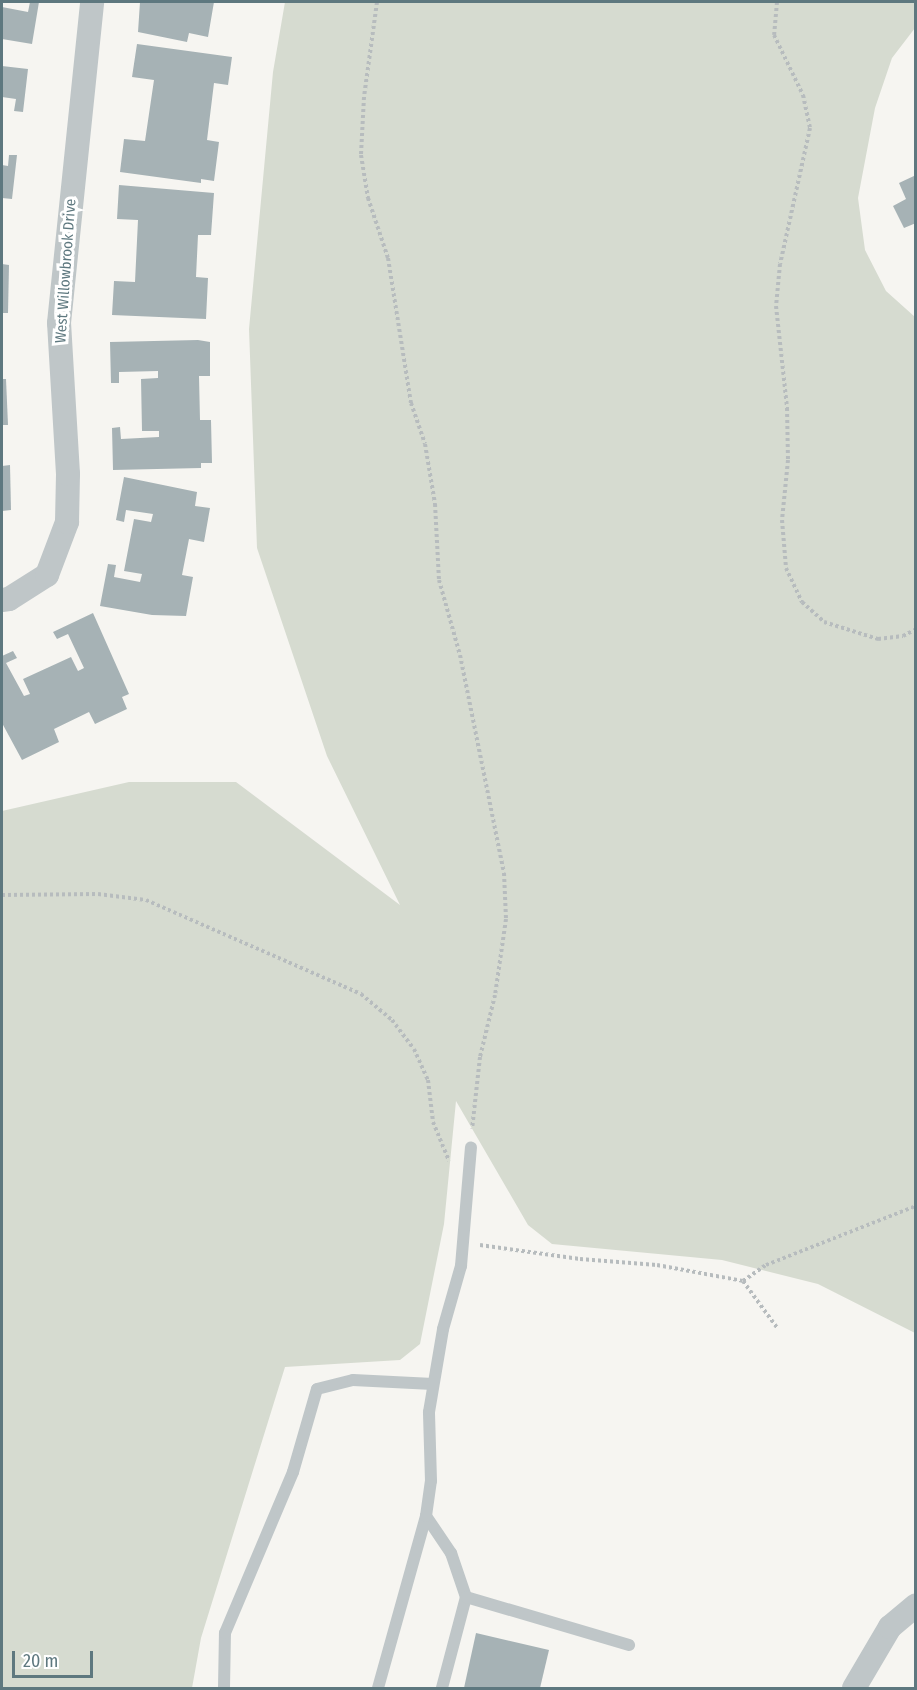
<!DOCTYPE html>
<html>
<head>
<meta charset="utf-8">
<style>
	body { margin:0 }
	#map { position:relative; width:917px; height:1690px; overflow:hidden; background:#f6f5f1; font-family:"Fira Sans Condensed",sans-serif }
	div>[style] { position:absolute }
	.green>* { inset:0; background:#d6dbd0 }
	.building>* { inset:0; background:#a6b2b5 }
	.path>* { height:4px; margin-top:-2px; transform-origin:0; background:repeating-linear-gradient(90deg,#b7bcbe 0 3px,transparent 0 6px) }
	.lane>* { height:12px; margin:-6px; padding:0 6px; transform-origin:6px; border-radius:6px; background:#bfc6c8 }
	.street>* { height:24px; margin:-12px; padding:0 12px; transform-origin:12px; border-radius:12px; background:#bfc6c8 }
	span { translate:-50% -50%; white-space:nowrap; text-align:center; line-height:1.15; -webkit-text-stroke:6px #fff; paint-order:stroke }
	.street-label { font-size:15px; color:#5e787f }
	.frame { position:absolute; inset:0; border:3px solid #5e787f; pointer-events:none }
	.scale { position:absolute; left:12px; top:1651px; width:81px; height:27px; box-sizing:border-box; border:3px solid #5e787f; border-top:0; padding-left:8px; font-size:18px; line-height:21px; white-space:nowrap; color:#5e787f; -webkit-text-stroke:4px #fff; paint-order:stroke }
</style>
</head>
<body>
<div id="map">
	<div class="green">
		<div style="clip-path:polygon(285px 2px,915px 2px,915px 28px,892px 58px,875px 108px,858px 198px,865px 250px,886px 291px,915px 317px,915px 1333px,818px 1284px,722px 1260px,552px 1244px,528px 1225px,456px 1101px,444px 1224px,420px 1344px,400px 1360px,285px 1367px,201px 1638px,192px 1688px,2px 1688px,2px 811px,129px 782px,236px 782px,400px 905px,327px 756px,257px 548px,249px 329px,273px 72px)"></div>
	</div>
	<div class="building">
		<div style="clip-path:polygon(30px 2px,39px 2px,32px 44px,2px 39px,2px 7px,28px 12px)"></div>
		<div style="clip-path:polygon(140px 2px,214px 2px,208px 37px,189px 33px,187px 42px,138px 32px)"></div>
		<div style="clip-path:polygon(137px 44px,232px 57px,228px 85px,214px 83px,207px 140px,219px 142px,214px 181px,201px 179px,201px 183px,120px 172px,124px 139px,145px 141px,154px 80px,132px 77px)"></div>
		<div style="clip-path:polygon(2px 66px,28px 69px,23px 112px,14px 111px,16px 99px,2px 97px)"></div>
		<div style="clip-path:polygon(9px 155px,17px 155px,12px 199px,2px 198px,2px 165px,8px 166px)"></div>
		<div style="clip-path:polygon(916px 175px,916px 223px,904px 228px,893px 206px,906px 199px,899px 183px)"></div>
		<div style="clip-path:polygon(119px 185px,214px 193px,211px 235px,198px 235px,196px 277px,208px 278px,206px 319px,112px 315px,114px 281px,135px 282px,138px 220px,117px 219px)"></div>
		<div style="clip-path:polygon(2px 264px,9px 265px,8px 313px,2px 313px)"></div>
		<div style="clip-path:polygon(198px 340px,210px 342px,210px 376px,199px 376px,200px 420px,211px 420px,212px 463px,201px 463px,201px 468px,113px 470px,112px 428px,120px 427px,121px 439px,159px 437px,159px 431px,142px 431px,141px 379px,158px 378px,158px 371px,119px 372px,119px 383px,111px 383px,110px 342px)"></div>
		<div style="clip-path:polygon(2px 379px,6px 379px,8px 425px,2px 425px)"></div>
		<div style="clip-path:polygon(10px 465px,11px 510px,2px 511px,2px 466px)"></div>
		<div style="clip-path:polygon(124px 477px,197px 492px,195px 506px,210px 508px,204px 542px,189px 539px,182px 575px,193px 577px,186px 616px,152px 615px,100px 606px,108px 564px,116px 565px,114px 577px,140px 582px,142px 574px,124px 571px,134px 519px,151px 522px,153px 514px,126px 510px,124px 522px,116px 520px)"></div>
		<div style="clip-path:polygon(93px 613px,129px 694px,122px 697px,127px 709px,95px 724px,89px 712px,54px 729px,59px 742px,22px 760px,2px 723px,2px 656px,13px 651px,17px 658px,6px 663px,24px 696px,30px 694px,23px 679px,71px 657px,78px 671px,84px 668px,68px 634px,57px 639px,53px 632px)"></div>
		<div style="clip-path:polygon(476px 1633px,549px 1650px,540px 1688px,464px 1688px)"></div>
	</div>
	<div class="path">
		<div style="left:377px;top:2px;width:96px;rotate:97.8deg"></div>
		<div style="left:364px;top:97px;width:58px;rotate:93deg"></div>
		<div style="left:361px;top:155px;width:44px;rotate:80.8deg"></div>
		<div style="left:368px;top:198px;width:63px;rotate:71.6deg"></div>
		<div style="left:388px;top:258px;width:147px;rotate:81deg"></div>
		<div style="left:411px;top:403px;width:43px;rotate:71.1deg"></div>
		<div style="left:425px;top:444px;width:61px;rotate:80.5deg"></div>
		<div style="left:435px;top:504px;width:76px;rotate:87deg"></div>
		<div style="left:439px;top:580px;width:78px;rotate:74.4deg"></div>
		<div style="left:460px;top:655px;width:222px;rotate:78.6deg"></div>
		<div style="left:504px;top:873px;width:46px;rotate:87.5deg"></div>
		<div style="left:506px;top:919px;width:77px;rotate:98.2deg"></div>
		<div style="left:495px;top:995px;width:64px;rotate:103.6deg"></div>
		<div style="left:480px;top:1057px;width:72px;rotate:96.3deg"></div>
		<div style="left:777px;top:2px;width:33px;rotate:95deg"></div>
		<div style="left:774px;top:35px;width:67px;rotate:64.2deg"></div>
		<div style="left:803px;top:95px;width:34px;rotate:78deg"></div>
		<div style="left:810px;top:128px;width:139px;rotate:102.4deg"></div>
		<div style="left:780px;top:264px;width:42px;rotate:95.4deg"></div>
		<div style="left:776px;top:306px;width:103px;rotate:83.8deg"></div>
		<div style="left:787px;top:408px;width:52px;rotate:88.9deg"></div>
		<div style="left:788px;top:460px;width:60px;rotate:95.7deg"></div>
		<div style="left:782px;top:520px;width:48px;rotate:85.2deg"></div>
		<div style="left:786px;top:568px;width:38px;rotate:65deg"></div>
		<div style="left:802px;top:602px;width:30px;rotate:42deg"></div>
		<div style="left:824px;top:622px;width:57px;rotate:17.5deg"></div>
		<div style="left:878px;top:639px;width:25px;rotate:-7deg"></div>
		<div style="left:903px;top:636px;width:15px;rotate:-28deg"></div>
		<div style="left:2px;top:895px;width:96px;rotate:-0.6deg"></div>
		<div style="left:98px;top:894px;width:48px;rotate:7.1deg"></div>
		<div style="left:146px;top:900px;width:235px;rotate:23.6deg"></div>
		<div style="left:361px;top:994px;width:40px;rotate:40deg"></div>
		<div style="left:392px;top:1020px;width:36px;rotate:53deg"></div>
		<div style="left:414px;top:1049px;width:34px;rotate:66deg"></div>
		<div style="left:428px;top:1080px;width:42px;rotate:83.2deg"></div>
		<div style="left:433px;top:1122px;width:42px;rotate:67.7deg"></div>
		<div style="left:480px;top:1245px;width:101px;rotate:8deg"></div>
		<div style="left:580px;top:1259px;width:77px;rotate:4.5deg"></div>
		<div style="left:657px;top:1265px;width:87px;rotate:10.5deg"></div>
		<div style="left:743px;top:1281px;width:59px;rotate:53.9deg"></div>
		<div style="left:743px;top:1281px;width:28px;rotate:-35deg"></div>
		<div style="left:766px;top:1265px;width:161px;rotate:-21.5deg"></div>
	</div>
	<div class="lane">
		<div style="left:426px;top:1516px;width:45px;rotate:56deg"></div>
		<div style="left:451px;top:1553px;width:46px;rotate:71.2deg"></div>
		<div style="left:466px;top:1597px;width:94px;rotate:104.8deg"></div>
		<div style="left:466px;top:1597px;width:170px;rotate:16.4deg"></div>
		<div style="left:224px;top:1688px;width:55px;rotate:-89deg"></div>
		<div style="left:225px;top:1633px;width:175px;rotate:-67.1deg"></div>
		<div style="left:293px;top:1472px;width:86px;rotate:-73.9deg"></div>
		<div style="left:317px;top:1389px;width:37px;rotate:-14deg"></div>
		<div style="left:353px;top:1380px;width:80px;rotate:2.9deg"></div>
		<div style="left:378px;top:1688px;width:179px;rotate:-74.4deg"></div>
		<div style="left:426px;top:1516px;width:35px;rotate:-82deg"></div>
		<div style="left:431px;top:1481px;width:69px;rotate:-91.7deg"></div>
		<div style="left:429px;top:1412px;width:84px;rotate:-80.4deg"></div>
		<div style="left:443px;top:1329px;width:66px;rotate:-74.1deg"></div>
		<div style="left:461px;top:1266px;width:119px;rotate:-85.2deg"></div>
	</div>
	<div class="street">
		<div style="left:2px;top:600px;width:7px;rotate:-8deg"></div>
		<div style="left:9px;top:599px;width:45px;rotate:-32.3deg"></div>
		<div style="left:47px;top:575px;width:57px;rotate:-69.3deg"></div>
		<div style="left:67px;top:522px;width:48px;rotate:-88.8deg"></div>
		<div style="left:68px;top:474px;width:151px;rotate:-93.4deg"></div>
		<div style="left:59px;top:323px;width:323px;rotate:-84.1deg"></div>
		<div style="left:854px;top:1688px;width:71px;rotate:-59.5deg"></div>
		<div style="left:890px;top:1627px;width:34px;rotate:-40deg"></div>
	</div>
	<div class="street-label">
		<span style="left:66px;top:271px;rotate:-86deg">West Willowbrook Drive</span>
	</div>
	<div class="frame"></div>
	<div class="scale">20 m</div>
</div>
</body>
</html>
